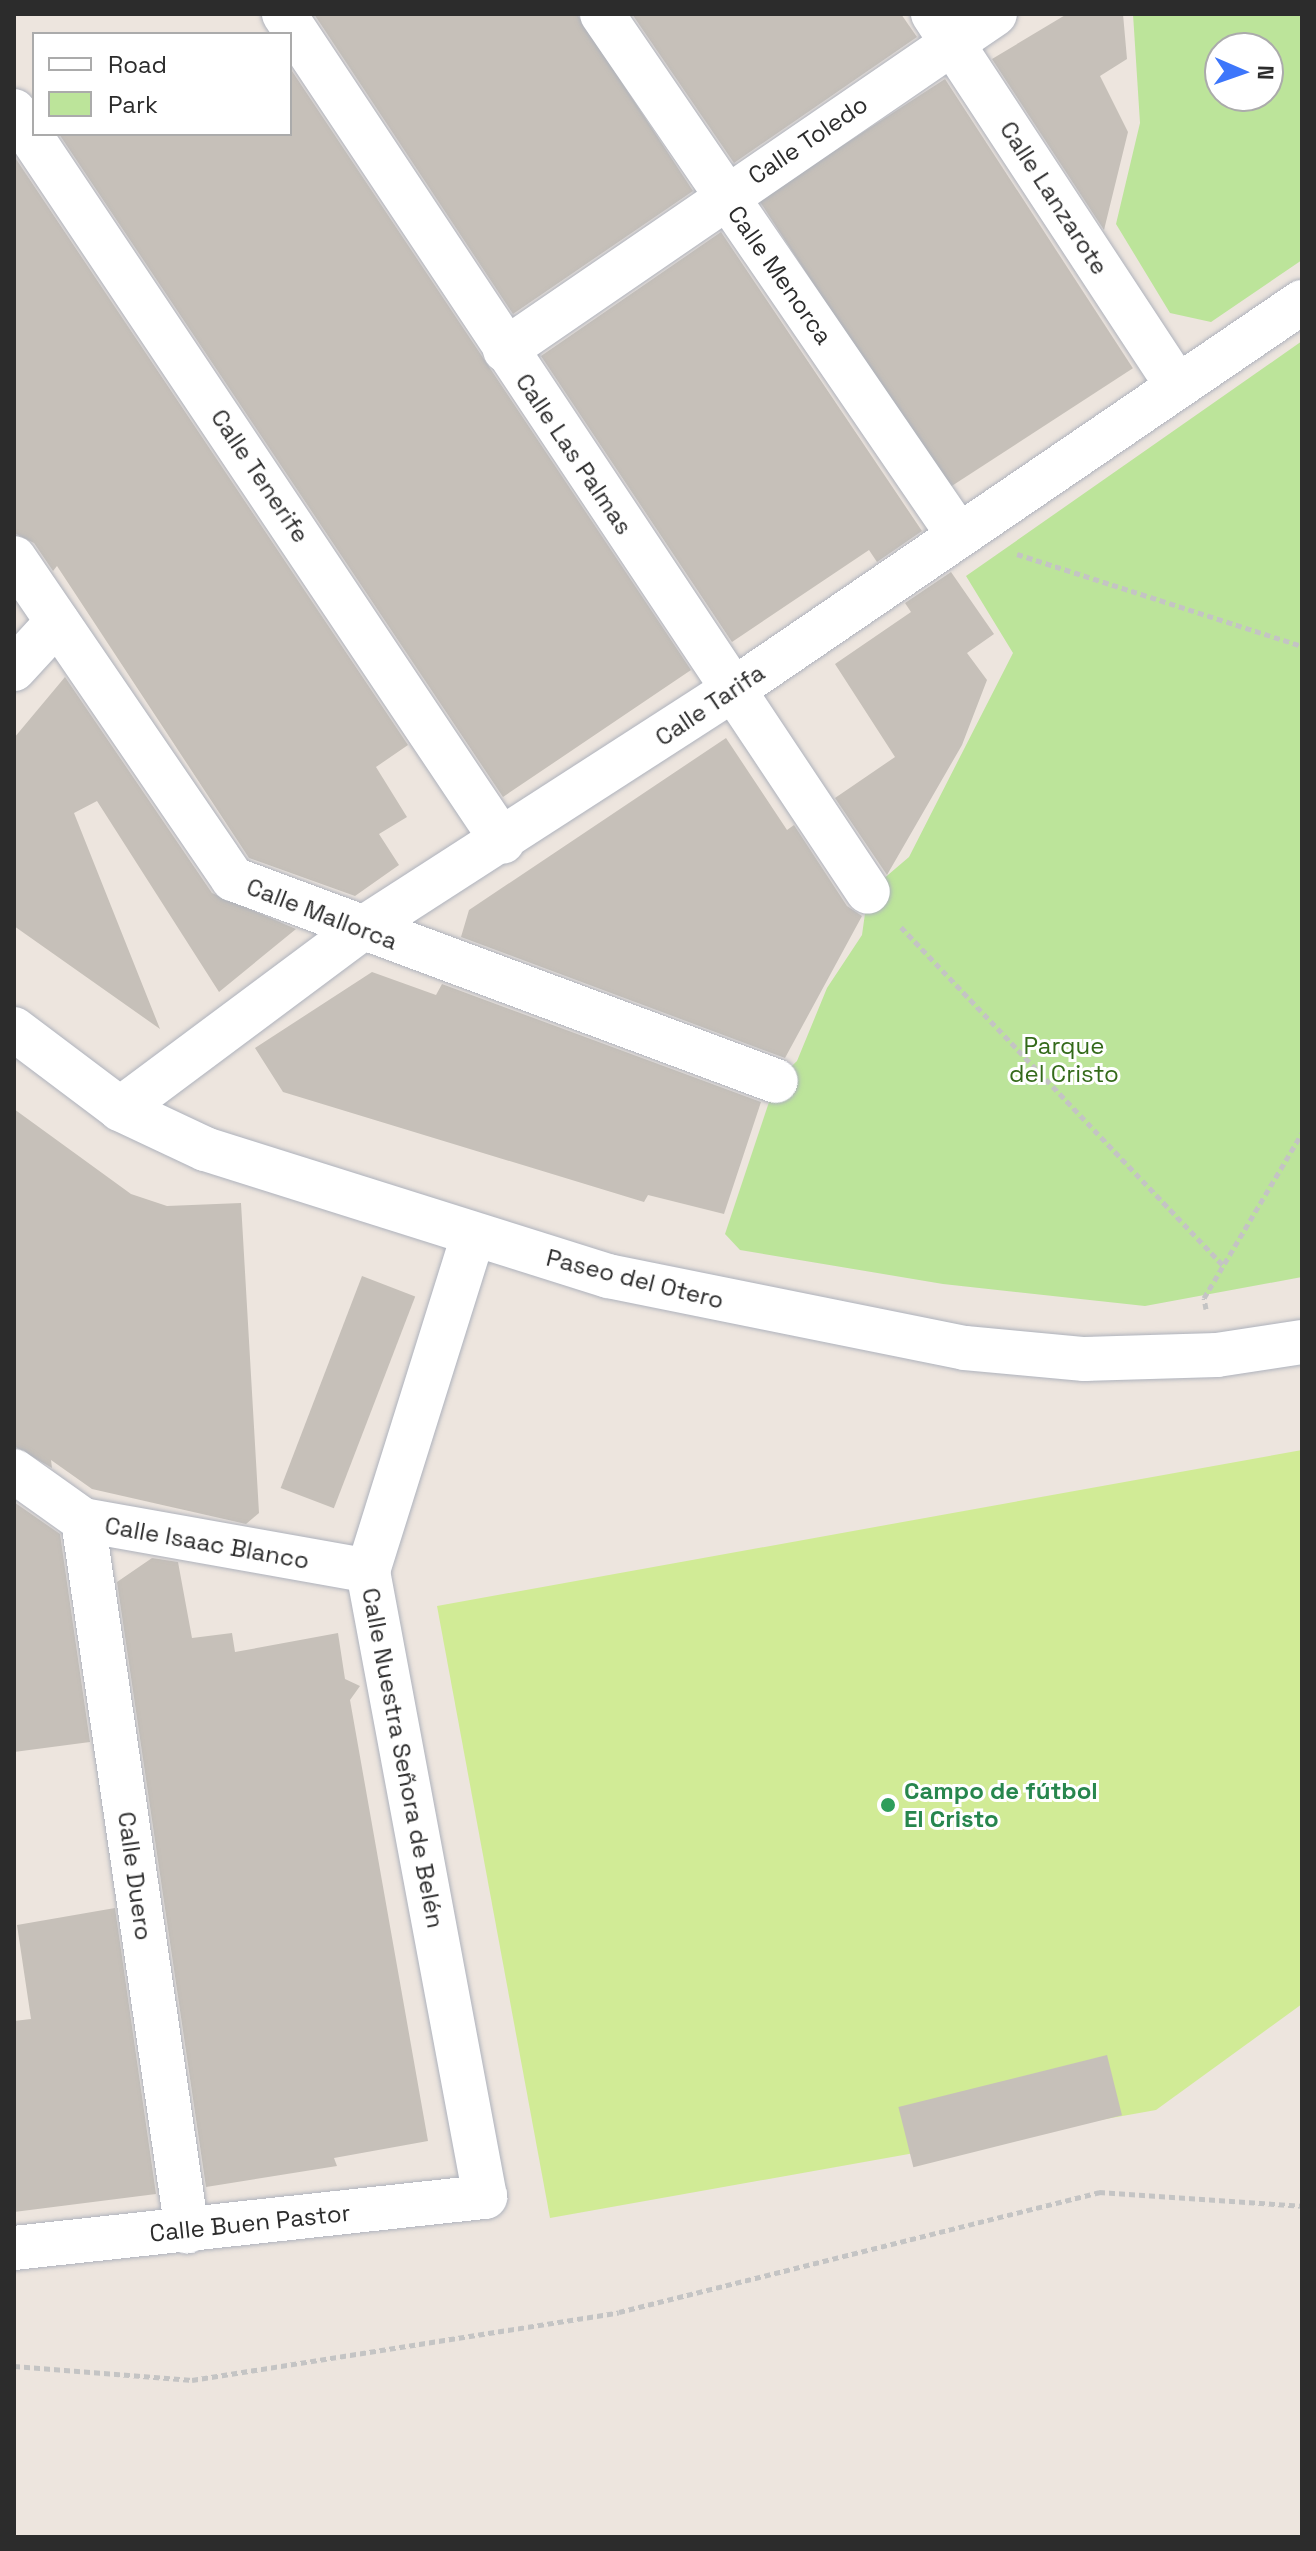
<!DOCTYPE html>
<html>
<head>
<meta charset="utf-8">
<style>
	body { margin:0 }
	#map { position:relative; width:1316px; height:2551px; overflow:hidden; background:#ede5de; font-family:"Space Grotesk",sans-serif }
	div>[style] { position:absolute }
	.green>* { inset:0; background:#bce49a }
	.pitch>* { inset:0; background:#d1eb96 }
	.building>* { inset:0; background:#c6c0b9; transform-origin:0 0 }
	.path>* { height:5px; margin-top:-2.5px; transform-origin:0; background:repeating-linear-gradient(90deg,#c4c4c4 0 6px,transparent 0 10px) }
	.roads { filter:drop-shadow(0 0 2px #aeb2bc) drop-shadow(0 0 2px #aeb2bc) }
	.street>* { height:44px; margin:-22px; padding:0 22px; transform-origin:22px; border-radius:22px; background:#fff }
	.dots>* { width:22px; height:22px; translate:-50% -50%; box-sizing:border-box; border:4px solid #fff; border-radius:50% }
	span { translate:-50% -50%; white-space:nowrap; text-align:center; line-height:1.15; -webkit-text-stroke:6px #fff; paint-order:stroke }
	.street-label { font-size:24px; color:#2c2c2c }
	.park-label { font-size:24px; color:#346a1a }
	.leisure-label { font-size:24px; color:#27864d; font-weight:700 }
	.left { translate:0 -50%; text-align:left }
	.frame { position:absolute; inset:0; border:16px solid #2c2c2c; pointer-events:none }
	.legend { position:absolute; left:32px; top:32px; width:260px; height:104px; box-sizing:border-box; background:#fff; border:2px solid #ababab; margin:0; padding:10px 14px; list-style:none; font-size:24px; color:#2c2c2c }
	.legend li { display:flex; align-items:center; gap:16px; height:40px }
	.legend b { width:40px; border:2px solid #ababab }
	.north { position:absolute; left:1204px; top:32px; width:80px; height:80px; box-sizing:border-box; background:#fff; border:2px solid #ababab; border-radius:50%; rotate:92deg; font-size:22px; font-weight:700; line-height:32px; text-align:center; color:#2c2c2c }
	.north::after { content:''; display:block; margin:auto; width:28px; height:36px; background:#3d76fb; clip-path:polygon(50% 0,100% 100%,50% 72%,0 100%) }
</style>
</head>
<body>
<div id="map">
	<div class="green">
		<div style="clip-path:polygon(evenodd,1133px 14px,1302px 14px,1302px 260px,1211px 322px,1170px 313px,1116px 224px,1140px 123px,1133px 14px,1220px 48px,1268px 48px,1268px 96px,1220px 96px,1220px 48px)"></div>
		<div style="clip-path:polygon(1302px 341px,1302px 1277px,1145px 1306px,943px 1284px,740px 1250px,725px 1234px,776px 1081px,797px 1061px,827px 988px,862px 935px,868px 892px,909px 857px,1013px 653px,966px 576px)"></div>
	</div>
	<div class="pitch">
		<div style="clip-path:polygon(1302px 1450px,1302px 2004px,1156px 2110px,550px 2218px,437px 1606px)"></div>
	</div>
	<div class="building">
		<div style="clip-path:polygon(314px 14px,577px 14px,693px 191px,513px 314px)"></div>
		<div style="clip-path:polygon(632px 14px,901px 14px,917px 37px,734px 163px)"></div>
		<div style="clip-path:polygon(1067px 14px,1123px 14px,1127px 59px,1100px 76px,1128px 132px,1104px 230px,992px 59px)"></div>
		<div style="clip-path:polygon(290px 68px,691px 670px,503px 797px,59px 134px,290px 134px)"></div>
		<div style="left:945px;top:79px;width:345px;height:222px;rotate:57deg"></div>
		<div style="clip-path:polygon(14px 156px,408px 745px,376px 767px,407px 817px,379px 834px,399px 865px,355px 896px,249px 858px,57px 566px,53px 571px,34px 543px,14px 533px)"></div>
		<div style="clip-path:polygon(721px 232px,922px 531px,877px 562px,869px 550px,732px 642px,541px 356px)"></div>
		<div style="clip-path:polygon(951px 572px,994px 634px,967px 653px,987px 680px,962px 745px,887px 875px,835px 798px,895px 757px,835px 664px,911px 612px,905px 603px)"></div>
		<div style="clip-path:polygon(65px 677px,212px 893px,296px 929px,219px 992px,97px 801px,74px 813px,160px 1029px,14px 926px,14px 738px)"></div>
		<div style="clip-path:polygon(726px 738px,787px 830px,794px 825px,847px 906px,862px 916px,785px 1058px,461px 937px,469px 910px)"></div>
		<div style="clip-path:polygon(372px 972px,436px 995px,442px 984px,761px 1102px,724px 1214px,648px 1195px,644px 1202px,283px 1092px,255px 1048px)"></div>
		<div style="clip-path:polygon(14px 1109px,131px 1194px,167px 1206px,241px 1203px,259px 1513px,246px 1524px,92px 1489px,51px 1460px,52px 1468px,14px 1446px)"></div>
		<div style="left:362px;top:1276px;width:57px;height:227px;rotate:21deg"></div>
		<div style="clip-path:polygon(14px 1502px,60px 1534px,90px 1742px,14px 1752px)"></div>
		<div style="clip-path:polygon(152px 1558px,178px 1562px,192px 1638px,232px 1633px,235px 1652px,338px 1633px,345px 1679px,360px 1686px,350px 1700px,428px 2141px,334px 2158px,337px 2166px,206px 2187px,117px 1582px)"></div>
		<div style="clip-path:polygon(115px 1908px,156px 2194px,14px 2212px,14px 2021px,31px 2019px,17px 1925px)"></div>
		<div style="left:1107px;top:2055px;width:62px;height:215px;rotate:76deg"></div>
	</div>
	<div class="path">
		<div style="left:1017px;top:554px;width:299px;rotate:17.9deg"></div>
		<div style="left:901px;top:927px;width:467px;rotate:46.4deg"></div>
		<div style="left:1206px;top:1309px;width:11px;rotate:-100deg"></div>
		<div style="left:1204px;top:1298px;width:192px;rotate:-59.3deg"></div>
		<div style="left:14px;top:2366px;width:179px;rotate:4.5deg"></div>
		<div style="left:192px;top:2380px;width:432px;rotate:-9deg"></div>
		<div style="left:619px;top:2312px;width:495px;rotate:-14deg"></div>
		<div style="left:1099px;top:2192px;width:203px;rotate:3.9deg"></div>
	</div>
	<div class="roads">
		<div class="street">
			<div style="left:284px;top:14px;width:1054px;rotate:56.37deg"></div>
			<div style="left:602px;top:14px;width:632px;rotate:55.63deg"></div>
			<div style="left:933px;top:14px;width:441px;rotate:56.7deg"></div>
			<div style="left:14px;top:111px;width:879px;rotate:56.22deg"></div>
			<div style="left:505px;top:350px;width:594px;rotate:-34.44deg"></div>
			<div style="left:14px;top:558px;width:389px;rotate:55.7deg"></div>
			<div style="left:233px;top:879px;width:579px;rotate:20.41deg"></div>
			<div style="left:14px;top:669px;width:64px;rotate:-47.5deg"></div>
			<div style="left:14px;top:1029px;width:133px;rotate:37deg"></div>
			<div style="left:120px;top:1109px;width:94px;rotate:25.2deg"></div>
			<div style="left:205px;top:1149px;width:423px;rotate:17.5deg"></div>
			<div style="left:608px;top:1276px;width:364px;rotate:11.4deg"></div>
			<div style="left:965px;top:1348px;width:120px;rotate:5.3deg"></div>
			<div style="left:1084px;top:1359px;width:133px;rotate:-1.7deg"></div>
			<div style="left:1217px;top:1355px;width:86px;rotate:-8.7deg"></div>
			<div style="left:120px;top:1109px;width:299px;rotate:-36.7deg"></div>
			<div style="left:360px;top:930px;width:444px;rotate:-32.8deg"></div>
			<div style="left:733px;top:690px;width:689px;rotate:-34.29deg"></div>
			<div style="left:14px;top:1471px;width:85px;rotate:35.4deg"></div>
			<div style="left:83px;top:1520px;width:290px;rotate:10.1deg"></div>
			<div style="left:83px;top:1520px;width:719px;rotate:81.68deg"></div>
			<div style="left:14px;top:2248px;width:474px;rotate:-6.2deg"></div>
			<div style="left:485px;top:2197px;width:637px;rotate:-100.59deg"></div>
			<div style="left:368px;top:1571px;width:351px;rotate:-72.6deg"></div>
		</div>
	</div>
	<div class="dots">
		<div style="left:888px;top:1805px;background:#2e9e5b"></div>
	</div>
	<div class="street-label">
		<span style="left:808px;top:140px;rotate:-34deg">Calle Toledo</span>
		<span style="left:1054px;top:198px;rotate:57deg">Calle Lanzarote</span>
		<span style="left:780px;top:275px;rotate:55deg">Calle Menorca</span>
		<span style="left:574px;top:454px;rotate:56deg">Calle Las Palmas</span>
		<span style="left:260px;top:476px;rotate:56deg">Calle Tenerife</span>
		<span style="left:710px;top:705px;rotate:-34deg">Calle Tarifa</span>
		<span style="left:322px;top:914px;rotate:21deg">Calle Mallorca</span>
		<span style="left:635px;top:1279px;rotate:14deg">Paseo del Otero</span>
		<span style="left:207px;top:1543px;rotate:10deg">Calle Isaac Blanco</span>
		<span style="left:403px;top:1758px;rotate:79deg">Calle Nuestra Señora de Belén</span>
		<span style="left:135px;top:1876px;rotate:82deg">Calle Duero</span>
		<span style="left:250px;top:2223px;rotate:-6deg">Calle Buen Pastor</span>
	</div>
	<div class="park-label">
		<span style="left:1064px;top:1060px">Parque<br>del Cristo</span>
	</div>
	<div class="leisure-label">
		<span class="left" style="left:904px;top:1805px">Campo de fútbol<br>El Cristo</span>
	</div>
	<div class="frame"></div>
	<ul class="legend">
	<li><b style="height:10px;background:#fff"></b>Road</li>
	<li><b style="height:22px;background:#bce49a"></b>Park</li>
	</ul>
	<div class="north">N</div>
</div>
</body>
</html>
